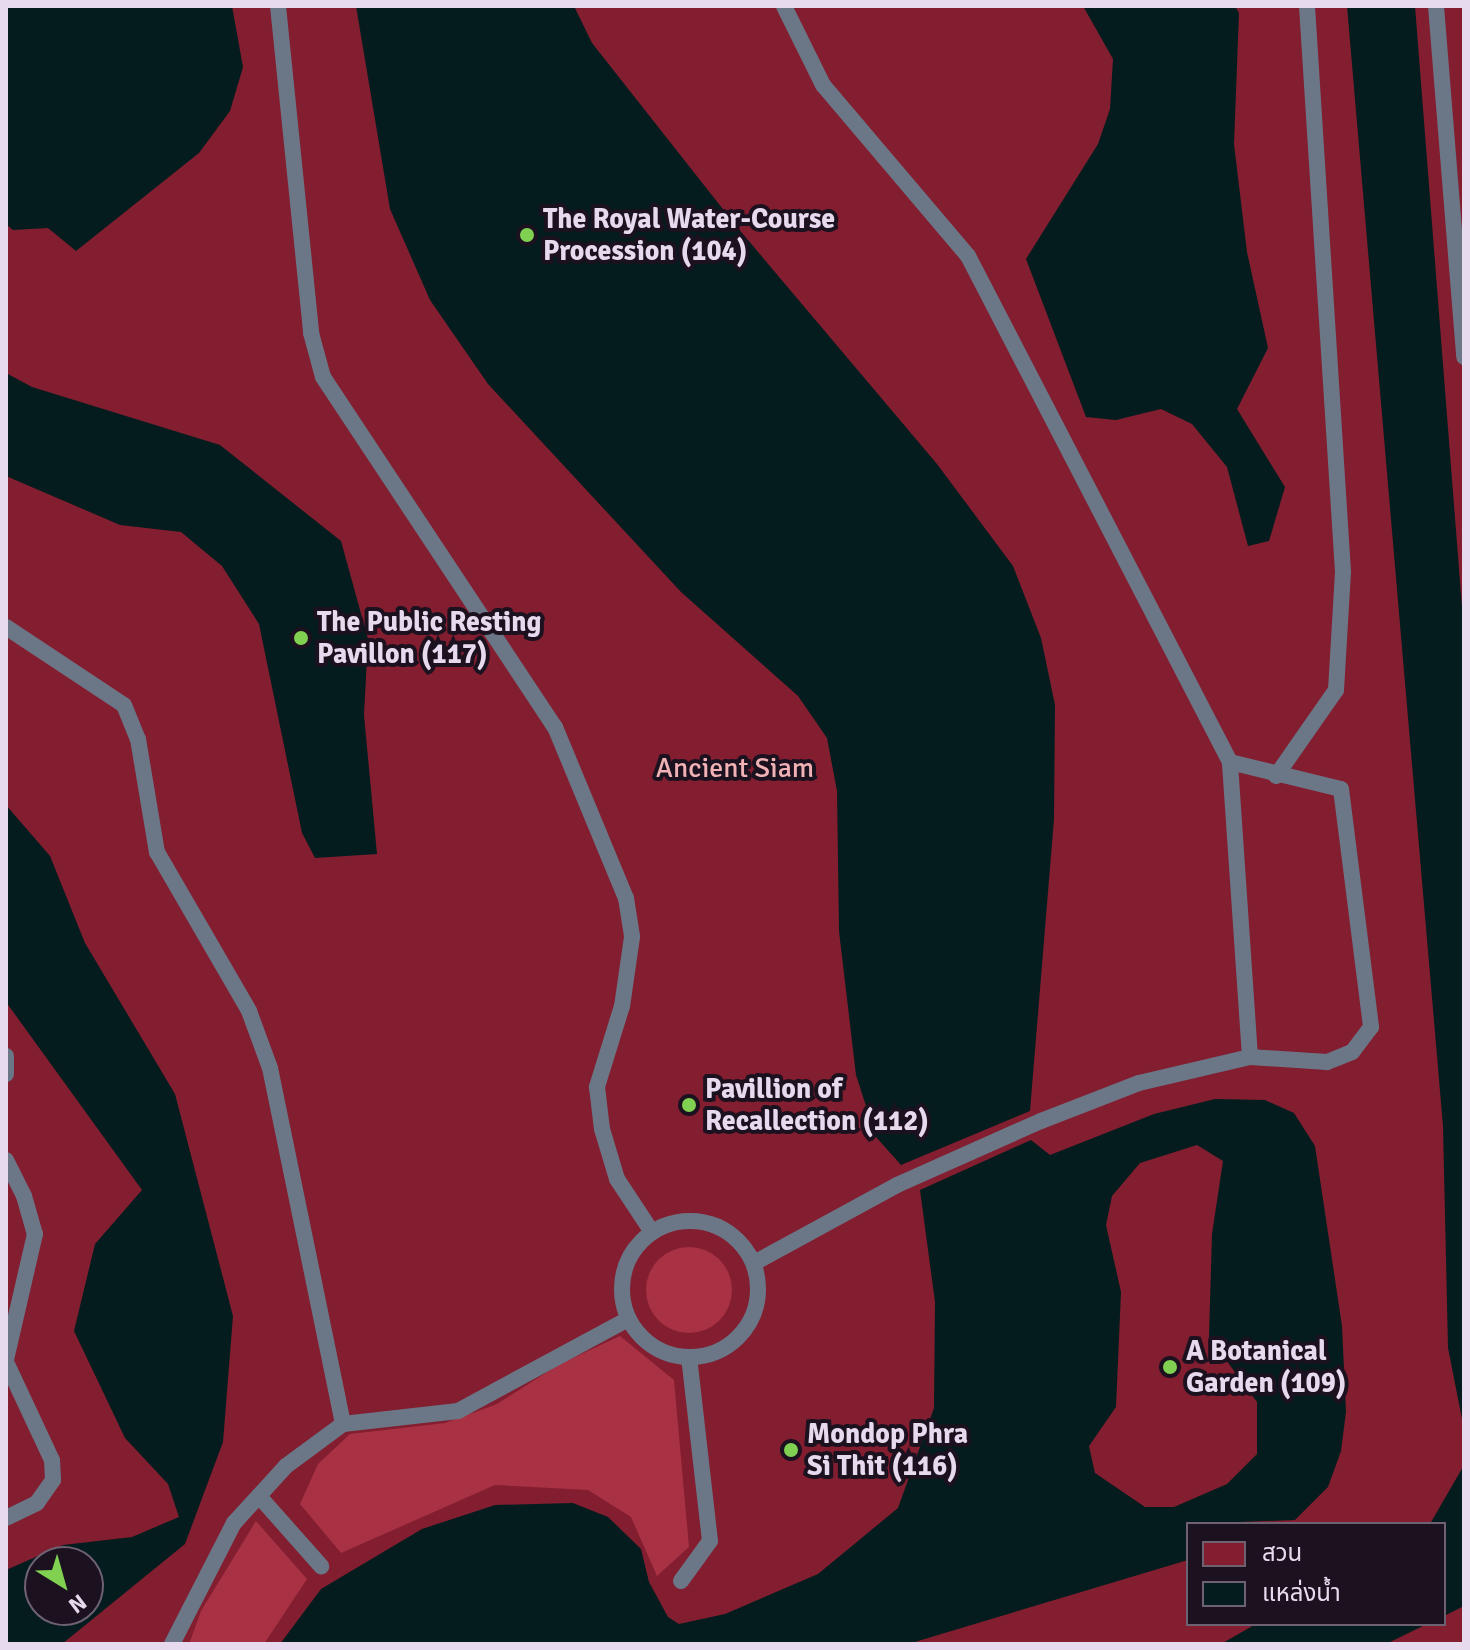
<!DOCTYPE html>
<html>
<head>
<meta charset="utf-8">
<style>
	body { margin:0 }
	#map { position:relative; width:1470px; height:1650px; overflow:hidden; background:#392343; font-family:Signika,"Noto Sans Thai",sans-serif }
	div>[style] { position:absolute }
	.green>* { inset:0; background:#821e30 }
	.forest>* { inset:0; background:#a83144 }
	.round { border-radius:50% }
	.water>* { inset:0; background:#041c1d }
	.lane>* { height:16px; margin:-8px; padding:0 8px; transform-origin:8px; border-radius:8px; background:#6b7787 }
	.lane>.ring { margin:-8px; padding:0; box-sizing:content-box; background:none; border:16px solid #6b7787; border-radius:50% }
	.dots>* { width:22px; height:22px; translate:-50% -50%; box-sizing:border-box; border:4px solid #1b111f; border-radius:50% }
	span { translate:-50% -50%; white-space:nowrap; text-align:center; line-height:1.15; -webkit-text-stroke:8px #1b111f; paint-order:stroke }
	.poi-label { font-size:28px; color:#e8daee; font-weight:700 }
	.left { translate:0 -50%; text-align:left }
	.park-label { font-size:28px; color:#f1b2b5 }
	.frame { position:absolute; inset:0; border:8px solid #e8daee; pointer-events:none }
	.legend { position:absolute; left:1186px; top:1522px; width:260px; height:104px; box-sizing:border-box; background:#1b111f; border:2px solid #6d6172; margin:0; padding:10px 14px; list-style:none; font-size:24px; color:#e8daee }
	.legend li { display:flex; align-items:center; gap:16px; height:40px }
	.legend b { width:40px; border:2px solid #6d6172 }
	.north { position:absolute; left:24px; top:1546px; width:80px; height:80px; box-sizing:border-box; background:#1b111f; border:2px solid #6d6172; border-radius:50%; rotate:143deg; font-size:22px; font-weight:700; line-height:32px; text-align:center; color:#e8daee }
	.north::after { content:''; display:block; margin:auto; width:28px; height:36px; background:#80d051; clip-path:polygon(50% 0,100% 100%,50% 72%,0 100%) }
</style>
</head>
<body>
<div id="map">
	<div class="green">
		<div style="clip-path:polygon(evenodd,6px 6px,1464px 6px,1464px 1644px,6px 1644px,6px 6px,1188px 1524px,1444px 1524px,1444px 1624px,1188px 1624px,1188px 1524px,6px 6px,40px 1562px,88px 1562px,88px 1610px,40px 1610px,40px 1562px)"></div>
	</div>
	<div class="forest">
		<div class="round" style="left:646px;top:1247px;width:86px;height:86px"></div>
		<div style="clip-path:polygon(620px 1336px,674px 1380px,689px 1547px,657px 1576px,631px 1517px,588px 1490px,495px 1485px,341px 1553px,300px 1504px,318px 1464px,350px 1434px,445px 1423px,497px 1404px,560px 1364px)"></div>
		<div style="clip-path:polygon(256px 1521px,307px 1579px,264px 1644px,189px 1644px,201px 1611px)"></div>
	</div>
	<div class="water">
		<div style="clip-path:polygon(6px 6px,232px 6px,243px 67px,230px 111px,199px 153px,76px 251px,48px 228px,13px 230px,6px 224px)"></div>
		<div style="clip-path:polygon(356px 6px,574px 6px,592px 43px,737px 227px,937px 464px,1013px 566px,1041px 638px,1055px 705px,1054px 819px,1030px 1111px,901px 1165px,876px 1137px,856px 1075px,839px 931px,837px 791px,827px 738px,798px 696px,681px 592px,488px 384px,430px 300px,390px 209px)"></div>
		<div style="clip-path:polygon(1083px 6px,1235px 6px,1239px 13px,1234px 144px,1247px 252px,1268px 348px,1237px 409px,1285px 487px,1269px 541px,1248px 546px,1227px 467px,1192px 424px,1161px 409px,1116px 420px,1086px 417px,1026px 259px,1098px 144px,1110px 109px,1113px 59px)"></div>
		<div style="clip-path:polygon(1347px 6px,1415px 6px,1464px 633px,1464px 1429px,1448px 1348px,1443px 1126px)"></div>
		<div style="clip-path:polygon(6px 373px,32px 387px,220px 445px,341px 541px,368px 639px,364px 715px,377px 854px,315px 858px,302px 833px,259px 624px,222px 566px,181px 532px,120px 525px,6px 476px)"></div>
		<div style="clip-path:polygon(evenodd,6px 805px,50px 856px,85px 943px,175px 1094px,233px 1316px,223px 1442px,185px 1544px,62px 1644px,6px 1644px,6px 1570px,63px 1545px,132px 1537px,179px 1517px,168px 1484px,125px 1438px,74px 1331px,95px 1244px,142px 1190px,6px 1002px,6px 805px,88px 1562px,88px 1610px,40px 1610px,40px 1562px,88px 1562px)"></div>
		<div style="clip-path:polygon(evenodd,1215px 1099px,1265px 1100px,1294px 1113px,1315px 1146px,1342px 1326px,1346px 1412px,1341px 1451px,1328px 1487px,1295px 1520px,1188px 1524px,1188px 1560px,908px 1644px,280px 1644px,321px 1589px,422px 1529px,495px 1505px,573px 1503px,608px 1517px,641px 1549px,649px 1582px,668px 1617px,679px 1624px,725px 1614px,818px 1574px,898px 1508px,934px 1408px,935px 1302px,920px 1190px,1031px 1140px,1050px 1155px,1154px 1114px,1215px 1099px,1197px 1145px,1223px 1161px,1212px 1234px,1209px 1337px,1257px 1402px,1257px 1454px,1227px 1484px,1174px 1507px,1145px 1507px,1095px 1473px,1089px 1446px,1116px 1407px,1121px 1292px,1106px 1225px,1112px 1196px,1140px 1163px,1197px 1145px)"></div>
		<div style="clip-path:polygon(1464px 1465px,1464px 1606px,1444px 1616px,1444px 1524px,1430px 1524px)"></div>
		<div style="clip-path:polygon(1256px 1624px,1427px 1624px,1386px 1644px,1221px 1644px)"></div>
	</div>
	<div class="lane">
		<div style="left:278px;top:6px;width:329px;rotate:84.2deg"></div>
		<div style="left:311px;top:333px;width:46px;rotate:74.7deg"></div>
		<div style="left:323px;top:377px;width:420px;rotate:56.5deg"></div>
		<div style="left:555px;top:727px;width:185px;rotate:67.5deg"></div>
		<div style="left:626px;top:898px;width:39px;rotate:81deg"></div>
		<div style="left:632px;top:937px;width:70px;rotate:98.2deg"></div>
		<div style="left:622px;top:1006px;width:85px;rotate:107.2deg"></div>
		<div style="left:597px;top:1087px;width:42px;rotate:83.2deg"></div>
		<div style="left:602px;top:1129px;width:52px;rotate:73.3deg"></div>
		<div style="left:617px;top:1179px;width:64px;rotate:56.6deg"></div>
		<div style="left:1436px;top:6px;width:352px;rotate:85.4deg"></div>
		<div style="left:6px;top:627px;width:141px;rotate:33.5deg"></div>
		<div style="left:124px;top:705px;width:37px;rotate:68deg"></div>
		<div style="left:138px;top:739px;width:115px;rotate:80.5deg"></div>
		<div style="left:157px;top:852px;width:184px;rotate:59.9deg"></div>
		<div style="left:249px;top:1011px;width:61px;rotate:69.8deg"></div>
		<div style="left:270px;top:1068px;width:363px;rotate:78.4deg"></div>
		<div style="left:1230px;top:762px;width:114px;rotate:13.7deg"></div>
		<div style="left:1341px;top:789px;width:240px;rotate:82.8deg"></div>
		<div style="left:1371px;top:1027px;width:31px;rotate:127deg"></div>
		<div style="left:1352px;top:1052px;width:27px;rotate:158deg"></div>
		<div style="left:1327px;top:1062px;width:77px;rotate:-176.3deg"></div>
		<div style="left:1276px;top:776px;width:105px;rotate:-55.1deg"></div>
		<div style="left:1336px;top:690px;width:118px;rotate:-86.6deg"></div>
		<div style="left:1343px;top:572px;width:567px;rotate:-93.64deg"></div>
		<div style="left:6px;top:1056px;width:18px;rotate:90deg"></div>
		<div style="left:6px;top:1160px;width:40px;rotate:63.4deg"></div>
		<div style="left:24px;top:1196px;width:40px;rotate:74deg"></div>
		<div style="left:35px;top:1234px;width:129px;rotate:103deg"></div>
		<div class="ring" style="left:622px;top:1221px;width:120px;height:120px"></div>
		<div style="left:754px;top:1263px;width:163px;rotate:-28.6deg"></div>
		<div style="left:897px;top:1185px;width:158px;rotate:-24deg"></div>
		<div style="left:1041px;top:1121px;width:105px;rotate:-21.2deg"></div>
		<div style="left:1139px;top:1083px;width:114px;rotate:-13.2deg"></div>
		<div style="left:1250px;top:1057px;width:296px;rotate:-93.9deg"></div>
		<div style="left:1230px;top:762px;width:570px;rotate:-117.37deg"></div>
		<div style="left:968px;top:256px;width:224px;rotate:-130.3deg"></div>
		<div style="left:823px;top:85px;width:88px;rotate:-116.3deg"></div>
		<div style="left:6px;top:1362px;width:108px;rotate:64.9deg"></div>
		<div style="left:52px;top:1460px;width:20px;rotate:87deg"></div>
		<div style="left:53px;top:1480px;width:28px;rotate:125deg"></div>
		<div style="left:37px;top:1503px;width:34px;rotate:154deg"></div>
		<div style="left:259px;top:1496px;width:94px;rotate:48.5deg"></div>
		<div style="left:681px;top:1581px;width:49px;rotate:-54.1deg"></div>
		<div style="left:710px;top:1541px;width:185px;rotate:-96.5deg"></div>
		<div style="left:172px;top:1644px;width:136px;rotate:-62.9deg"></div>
		<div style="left:234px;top:1523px;width:77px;rotate:-47.6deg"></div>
		<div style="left:286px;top:1466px;width:71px;rotate:-36.4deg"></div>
		<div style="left:343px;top:1424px;width:116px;rotate:-6.4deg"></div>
		<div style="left:458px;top:1411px;width:193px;rotate:-28.4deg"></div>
	</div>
	<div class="dots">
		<div style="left:527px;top:235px;background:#80d051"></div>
		<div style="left:301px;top:638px;background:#80d051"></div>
		<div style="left:689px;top:1105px;background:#80d051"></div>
		<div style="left:1170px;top:1367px;background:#80d051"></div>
		<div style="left:791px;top:1450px;background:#80d051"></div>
	</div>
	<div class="poi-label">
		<span class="left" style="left:543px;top:235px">The Royal Water-Course<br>Procession (104)</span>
		<span class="left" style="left:317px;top:638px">The Public Resting<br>Pavillon (117)</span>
		<span class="left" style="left:705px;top:1105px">Pavillion of<br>Recallection (112)</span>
		<span class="left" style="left:1186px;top:1367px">A Botanical<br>Garden (109)</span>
		<span class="left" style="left:807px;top:1450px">Mondop Phra<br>Si Thit (116)</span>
	</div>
	<div class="park-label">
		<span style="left:735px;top:768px">Ancient Siam</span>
	</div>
	<div class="frame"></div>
	<ul class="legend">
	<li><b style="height:22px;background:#821e30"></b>สวน</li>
	<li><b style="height:22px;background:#041c1d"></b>แหล่งน้ำ</li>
	</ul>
	<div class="north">N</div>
</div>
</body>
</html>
